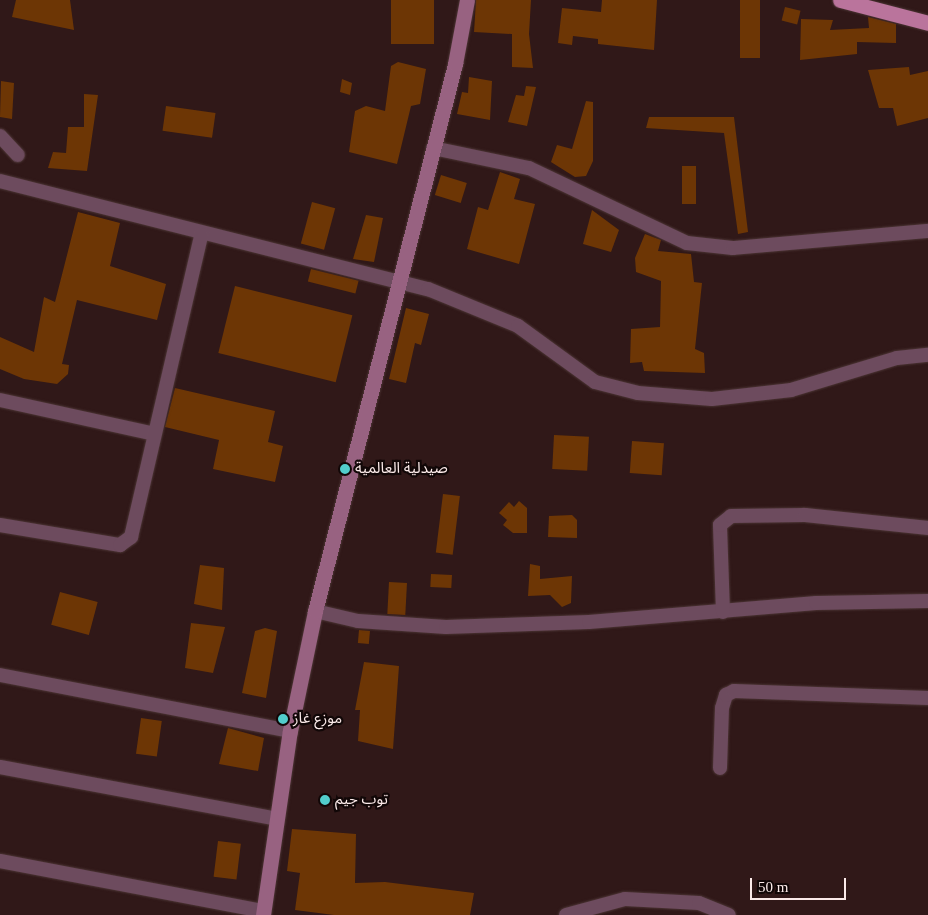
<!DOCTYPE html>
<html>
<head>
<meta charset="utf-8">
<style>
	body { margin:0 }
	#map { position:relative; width:928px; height:915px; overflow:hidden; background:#301818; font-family:"Times New Roman","Noto Sans Arabic",serif }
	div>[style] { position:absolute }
	.building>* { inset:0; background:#6d3605; transform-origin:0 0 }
	.roads { filter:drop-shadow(0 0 1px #4c3535) drop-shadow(0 0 1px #4c3535) }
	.street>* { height:14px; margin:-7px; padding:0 7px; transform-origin:7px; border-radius:7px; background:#6d4b5e }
	.secondary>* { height:15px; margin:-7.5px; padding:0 7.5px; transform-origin:7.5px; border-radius:7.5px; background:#986281 }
	.primary>* { height:15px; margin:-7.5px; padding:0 7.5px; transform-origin:7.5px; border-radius:7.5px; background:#ba749c }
	.dots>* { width:14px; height:14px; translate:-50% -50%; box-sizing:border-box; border:2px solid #110707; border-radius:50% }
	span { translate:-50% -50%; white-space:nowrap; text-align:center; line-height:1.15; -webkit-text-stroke:4.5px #110707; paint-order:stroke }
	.poi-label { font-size:15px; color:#fbeae9 }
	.left { translate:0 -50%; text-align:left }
	.scale { position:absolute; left:750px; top:878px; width:96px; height:22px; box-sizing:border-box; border:2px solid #fbeae9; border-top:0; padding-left:6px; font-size:15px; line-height:18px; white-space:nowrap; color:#fbeae9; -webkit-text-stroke:4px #110707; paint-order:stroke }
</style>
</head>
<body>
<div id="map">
	<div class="building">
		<div style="clip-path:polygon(16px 0,70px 0,74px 30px,12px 17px)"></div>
		<div style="left:391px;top:0;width:43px;height:44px"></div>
		<div style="clip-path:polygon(476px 0,531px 0,529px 34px,533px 68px,512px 67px,512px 34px,474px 32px)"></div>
		<div style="clip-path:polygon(602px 0,657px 0,654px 50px,598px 44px,598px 39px,573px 36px,572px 45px,558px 43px,562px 8px,601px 12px)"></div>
		<div style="left:740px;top:0;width:20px;height:58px"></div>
		<div style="left:785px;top:7px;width:16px;height:14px;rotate:14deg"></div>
		<div style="clip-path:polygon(868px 17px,896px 24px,896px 43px,857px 42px,857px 54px,800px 60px,801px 19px,833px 20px,830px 30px,869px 28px)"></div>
		<div style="clip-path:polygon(398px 62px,426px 69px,420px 104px,411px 106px,397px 164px,349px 152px,355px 111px,366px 106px,385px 111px,391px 66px)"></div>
		<div style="clip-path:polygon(909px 67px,910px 75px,928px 71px,928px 118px,897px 126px,893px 108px,879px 108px,868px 70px)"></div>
		<div style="clip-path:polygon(469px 77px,492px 81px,490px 120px,457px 114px,462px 92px,468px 93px)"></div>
		<div style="clip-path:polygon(342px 79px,352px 83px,350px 95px,340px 92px)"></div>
		<div style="clip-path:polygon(1px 81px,14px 83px,12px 119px,0 117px)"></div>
		<div style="clip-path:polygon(526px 86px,536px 87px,527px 126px,508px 122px,516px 95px,524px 96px)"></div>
		<div style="clip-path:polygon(84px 94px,98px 95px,87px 171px,48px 168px,53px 152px,66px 153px,68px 127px,84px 127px)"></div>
		<div style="clip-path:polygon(586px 101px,593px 102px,593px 161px,586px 176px,575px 177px,551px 162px,557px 145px,572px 149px)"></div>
		<div style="left:166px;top:106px;width:50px;height:25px;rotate:8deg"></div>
		<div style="clip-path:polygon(649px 117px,734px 117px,748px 232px,738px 234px,724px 133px,646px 128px)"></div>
		<div style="left:682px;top:166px;width:14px;height:38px"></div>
		<div style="clip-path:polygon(500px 172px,520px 179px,514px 199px,535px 204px,519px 264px,467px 249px,478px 207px,488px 210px)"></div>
		<div style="left:441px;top:175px;width:27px;height:21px;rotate:17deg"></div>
		<div style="left:312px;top:202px;width:24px;height:43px;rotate:15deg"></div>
		<div style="clip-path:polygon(592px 210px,619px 230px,611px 252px,583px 244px)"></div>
		<div style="clip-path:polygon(78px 212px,120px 223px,110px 266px,166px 284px,157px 320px,77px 300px,62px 364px,69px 365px,68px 374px,57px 384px,24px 379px,0 369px,0 337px,34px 352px,44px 297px,55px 302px)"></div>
		<div style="clip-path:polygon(366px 215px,383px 218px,374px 262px,353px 259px)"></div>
		<div style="clip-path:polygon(645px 234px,661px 240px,658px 251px,691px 254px,694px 282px,702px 283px,695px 349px,704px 353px,705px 373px,644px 371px,642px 362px,630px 363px,631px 329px,660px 327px,661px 281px,636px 272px,635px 258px)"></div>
		<div style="left:311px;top:269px;width:49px;height:13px;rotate:14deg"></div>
		<div style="left:235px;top:286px;width:121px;height:69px;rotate:14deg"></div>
		<div style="clip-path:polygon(406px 308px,429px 314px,421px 345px,415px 343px,406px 383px,389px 379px)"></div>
		<div style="clip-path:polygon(175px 388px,275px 411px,268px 442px,283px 446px,275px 482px,213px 469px,219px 440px,165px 427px)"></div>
		<div style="left:554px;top:435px;width:35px;height:34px;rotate:3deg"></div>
		<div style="left:632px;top:441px;width:32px;height:32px;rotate:4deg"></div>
		<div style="left:443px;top:494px;width:17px;height:59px;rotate:7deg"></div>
		<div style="clip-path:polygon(519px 501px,527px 508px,527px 533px,513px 533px,503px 525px,507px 520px,499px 513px,509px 502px,514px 507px)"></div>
		<div style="clip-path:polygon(572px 515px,577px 520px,577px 538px,548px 537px,549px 516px)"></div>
		<div style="clip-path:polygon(530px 564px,540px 566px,540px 579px,572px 576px,571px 603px,562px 607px,550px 595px,528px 596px)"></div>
		<div style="clip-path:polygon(200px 565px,224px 568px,222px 610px,194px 604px)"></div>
		<div style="left:431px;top:574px;width:21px;height:13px;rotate:3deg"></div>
		<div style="left:389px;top:582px;width:18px;height:32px;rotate:3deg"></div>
		<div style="left:60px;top:592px;width:39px;height:34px;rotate:15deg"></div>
		<div style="clip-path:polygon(191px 623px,225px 627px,213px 673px,185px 668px)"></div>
		<div style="clip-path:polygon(265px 628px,277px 631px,266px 698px,242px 693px,255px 631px)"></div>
		<div style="left:359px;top:630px;width:11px;height:13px;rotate:5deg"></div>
		<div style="clip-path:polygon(364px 662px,399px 666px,393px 749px,358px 741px,360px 710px,355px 710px)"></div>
		<div style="left:141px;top:718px;width:21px;height:36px;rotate:8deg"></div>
		<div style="clip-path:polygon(228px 728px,264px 738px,258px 771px,219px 764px)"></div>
		<div style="clip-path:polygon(292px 829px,356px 834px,355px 883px,385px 882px,474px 893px,470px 915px,334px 915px,295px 910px,300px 873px,287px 871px)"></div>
		<div style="left:218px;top:841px;width:23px;height:36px;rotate:7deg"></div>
	</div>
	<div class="roads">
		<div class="street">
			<div style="left:0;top:136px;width:26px;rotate:47deg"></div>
			<div style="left:433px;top:148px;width:98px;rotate:11.8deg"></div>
			<div style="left:529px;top:168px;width:175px;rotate:25.4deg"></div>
			<div style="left:687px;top:243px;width:46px;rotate:6.2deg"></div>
			<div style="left:733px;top:248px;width:196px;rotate:-5deg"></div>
			<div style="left:0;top:181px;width:441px;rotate:14.2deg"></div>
			<div style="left:428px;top:289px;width:97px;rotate:22.3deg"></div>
			<div style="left:518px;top:326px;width:95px;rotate:36deg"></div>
			<div style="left:595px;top:382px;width:44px;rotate:14.3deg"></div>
			<div style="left:638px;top:393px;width:74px;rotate:4.6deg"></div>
			<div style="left:712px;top:399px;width:80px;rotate:-6.5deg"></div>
			<div style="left:791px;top:390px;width:111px;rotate:-16.8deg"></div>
			<div style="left:897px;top:358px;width:31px;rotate:-6deg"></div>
			<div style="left:0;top:400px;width:158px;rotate:12.4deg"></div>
			<div style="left:0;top:525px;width:122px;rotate:9.5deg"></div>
			<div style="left:120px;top:545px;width:14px;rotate:-36deg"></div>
			<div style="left:131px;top:537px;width:310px;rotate:-76.9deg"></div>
			<div style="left:315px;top:611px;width:44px;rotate:13.1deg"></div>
			<div style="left:358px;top:621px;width:88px;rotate:3.9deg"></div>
			<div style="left:446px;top:627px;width:143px;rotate:-2deg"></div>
			<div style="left:589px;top:622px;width:228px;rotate:-4.8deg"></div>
			<div style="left:816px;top:603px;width:112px;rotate:-1deg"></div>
			<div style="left:723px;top:612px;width:87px;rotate:-92deg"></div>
			<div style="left:720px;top:525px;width:14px;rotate:-39deg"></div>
			<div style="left:731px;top:516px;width:74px;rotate:-0.8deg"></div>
			<div style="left:805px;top:515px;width:124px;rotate:6deg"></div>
			<div style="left:0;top:675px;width:295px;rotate:10.9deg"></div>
			<div style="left:0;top:767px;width:282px;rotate:10.6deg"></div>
			<div style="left:720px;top:768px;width:60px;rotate:-88.1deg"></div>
			<div style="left:722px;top:708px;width:14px;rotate:-73deg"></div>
			<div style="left:726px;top:695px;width:9px;rotate:-27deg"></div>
			<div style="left:734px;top:691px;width:194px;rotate:2.1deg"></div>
			<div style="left:0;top:861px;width:268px;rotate:10.8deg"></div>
			<div style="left:566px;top:915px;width:61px;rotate:-15.2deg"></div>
			<div style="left:625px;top:899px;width:74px;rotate:3.1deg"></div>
			<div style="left:699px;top:903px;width:32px;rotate:22deg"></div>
		</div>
		<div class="secondary">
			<div style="left:263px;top:915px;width:186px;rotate:-81.7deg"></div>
			<div style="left:290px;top:731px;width:123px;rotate:-78.2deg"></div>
			<div style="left:315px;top:611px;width:565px;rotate:-75.64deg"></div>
			<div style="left:455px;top:64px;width:65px;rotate:-79.4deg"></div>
		</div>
		<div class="primary">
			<div style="left:840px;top:0;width:91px;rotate:14.6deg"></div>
		</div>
	</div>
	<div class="dots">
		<div style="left:345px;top:469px;background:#52cdcc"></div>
		<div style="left:283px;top:719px;background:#52cdcc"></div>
		<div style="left:325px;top:800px;background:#52cdcc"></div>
	</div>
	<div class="poi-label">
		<span class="left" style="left:355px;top:469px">صيدلية العالمية</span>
		<span class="left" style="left:293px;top:719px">موزع غاز</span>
		<span class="left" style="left:335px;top:800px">توب جيم</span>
	</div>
	<div class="scale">50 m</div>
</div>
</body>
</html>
